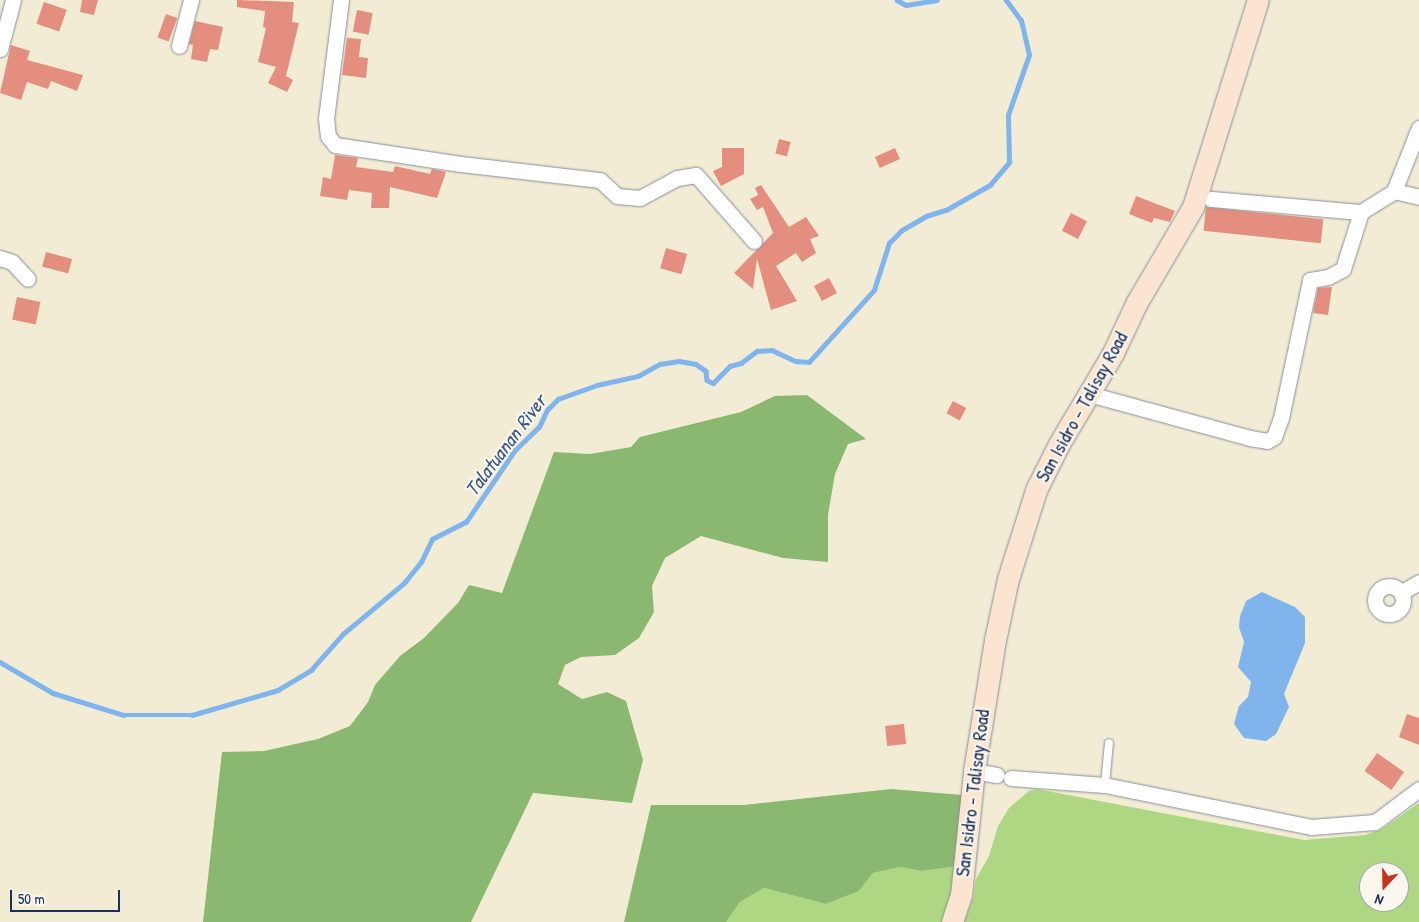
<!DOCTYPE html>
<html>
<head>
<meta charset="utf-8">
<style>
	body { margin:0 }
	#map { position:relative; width:1419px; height:922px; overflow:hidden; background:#f2ecd5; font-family:"Patrick Hand",sans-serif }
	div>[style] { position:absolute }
	.green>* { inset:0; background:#aed783 }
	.forest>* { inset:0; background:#8ab871 }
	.water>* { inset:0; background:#7fb4ed }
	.stream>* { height:4.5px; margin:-2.25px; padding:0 2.25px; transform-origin:2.25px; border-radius:2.25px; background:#7fb4ed }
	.building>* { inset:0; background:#e38e7e; transform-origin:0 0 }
	.roads { filter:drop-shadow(0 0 1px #868e9a) drop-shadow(0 0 1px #868e9a) }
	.lane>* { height:8px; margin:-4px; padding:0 4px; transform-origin:4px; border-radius:4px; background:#fff }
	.street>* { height:15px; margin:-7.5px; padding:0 7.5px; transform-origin:7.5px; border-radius:7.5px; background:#fff }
	.street>.ring { margin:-7.5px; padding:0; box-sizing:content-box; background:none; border:15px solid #fff; border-radius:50% }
	.secondary>* { height:21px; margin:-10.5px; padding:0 10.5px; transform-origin:10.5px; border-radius:10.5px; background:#fce5d0 }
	span { translate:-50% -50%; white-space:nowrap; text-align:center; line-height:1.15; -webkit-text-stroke:4px #fbf7ec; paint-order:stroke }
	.street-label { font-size:19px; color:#1b2f5e }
	.water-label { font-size:20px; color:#395789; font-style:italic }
	.north { position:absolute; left:1359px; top:862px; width:50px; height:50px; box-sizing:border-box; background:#fbf7ec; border:1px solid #a1a7b3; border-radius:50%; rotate:201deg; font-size:14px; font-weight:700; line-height:20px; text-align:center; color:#1b2f5e }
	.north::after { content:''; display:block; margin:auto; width:18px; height:22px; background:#c8321e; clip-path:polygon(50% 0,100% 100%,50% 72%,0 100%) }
	.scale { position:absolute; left:10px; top:890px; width:110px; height:22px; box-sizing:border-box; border:2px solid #1b2f5e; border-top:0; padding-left:6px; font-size:15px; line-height:18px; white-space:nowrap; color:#1b2f5e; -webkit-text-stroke:4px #fbf7ec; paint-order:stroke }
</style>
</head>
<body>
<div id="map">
	<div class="green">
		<div style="clip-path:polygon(evenodd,1037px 789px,1304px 840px,1365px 835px,1382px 829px,1419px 803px,1419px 922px,964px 922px,973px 898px,976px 879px,989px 856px,998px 826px,1009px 808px,1029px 791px,1037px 789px,1369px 872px,1399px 872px,1399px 902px,1369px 902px,1369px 872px)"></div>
		<div style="clip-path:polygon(958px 866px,946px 922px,726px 922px,740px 902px,764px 888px,826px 904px,859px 891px,873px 873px,900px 867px,922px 871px)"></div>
	</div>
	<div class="forest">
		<div style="clip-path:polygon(807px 395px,866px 439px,848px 444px,835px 474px,828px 515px,828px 562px,783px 558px,701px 536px,665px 558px,652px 586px,654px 612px,639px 638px,615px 655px,581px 657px,565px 665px,558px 684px,582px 699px,607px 692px,626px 701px,643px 760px,632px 803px,533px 793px,471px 922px,203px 922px,222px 752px,264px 751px,318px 739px,350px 726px,368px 702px,375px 685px,400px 656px,424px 638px,458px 603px,469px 585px,502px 593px,554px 452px,590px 454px,631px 447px,640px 437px,741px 412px,775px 396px)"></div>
		<div style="clip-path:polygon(891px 789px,962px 795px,958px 866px,922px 871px,900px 867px,873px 873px,859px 891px,826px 904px,764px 888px,740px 902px,726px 922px,624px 922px,651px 805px,744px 805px)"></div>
	</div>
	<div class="water">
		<div style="clip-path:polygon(1262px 592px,1295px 607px,1305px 617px,1305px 643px,1284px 694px,1289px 707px,1276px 734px,1266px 741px,1244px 738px,1234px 724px,1239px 706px,1248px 697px,1251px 682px,1238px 667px,1244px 642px,1239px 627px,1240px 616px,1246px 601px)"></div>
	</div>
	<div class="stream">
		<div style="left:897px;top:0;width:10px;rotate:29deg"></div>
		<div style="left:906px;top:5px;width:31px;rotate:-9deg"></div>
		<div style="left:0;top:662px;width:61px;rotate:30.3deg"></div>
		<div style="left:53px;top:693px;width:74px;rotate:17.2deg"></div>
		<div style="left:124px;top:715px;width:68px"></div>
		<div style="left:192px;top:715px;width:90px;rotate:-16.2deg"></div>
		<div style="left:278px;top:690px;width:39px;rotate:-31deg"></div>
		<div style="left:311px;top:670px;width:48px;rotate:-48.4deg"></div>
		<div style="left:343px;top:634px;width:80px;rotate:-39.9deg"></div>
		<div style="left:404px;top:583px;width:27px;rotate:-51deg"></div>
		<div style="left:421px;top:562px;width:25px;rotate:-64deg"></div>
		<div style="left:432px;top:539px;width:38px;rotate:-27deg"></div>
		<div style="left:466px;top:522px;width:87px;rotate:-55.8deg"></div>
		<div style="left:515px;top:450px;width:33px;rotate:-44deg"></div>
		<div style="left:539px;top:427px;width:19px;rotate:-65deg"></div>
		<div style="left:547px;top:410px;width:16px;rotate:-45deg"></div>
		<div style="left:558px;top:399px;width:41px;rotate:-19.7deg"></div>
		<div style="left:597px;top:385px;width:42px;rotate:-12.4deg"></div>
		<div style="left:638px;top:376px;width:25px;rotate:-29deg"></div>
		<div style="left:660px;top:364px;width:19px;rotate:-9deg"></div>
		<div style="left:679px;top:361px;width:17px;rotate:10deg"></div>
		<div style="left:696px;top:364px;width:12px;rotate:35deg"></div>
		<div style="left:706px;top:371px;width:9px;rotate:84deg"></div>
		<div style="left:707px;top:380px;width:7px;rotate:27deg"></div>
		<div style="left:713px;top:383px;width:24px;rotate:-45deg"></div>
		<div style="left:730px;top:366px;width:11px;rotate:-15deg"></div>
		<div style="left:741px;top:363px;width:20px;rotate:-37deg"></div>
		<div style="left:757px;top:351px;width:15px;rotate:-4deg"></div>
		<div style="left:772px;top:350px;width:26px;rotate:25deg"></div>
		<div style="left:796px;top:361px;width:13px;rotate:4deg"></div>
		<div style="left:809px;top:362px;width:97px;rotate:-47.9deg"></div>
		<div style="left:874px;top:290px;width:49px;rotate:-72.3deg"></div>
		<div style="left:889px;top:243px;width:18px;rotate:-45deg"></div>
		<div style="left:902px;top:230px;width:28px;rotate:-30deg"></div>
		<div style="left:926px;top:216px;width:21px;rotate:-17deg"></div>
		<div style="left:946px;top:210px;width:51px;rotate:-29.6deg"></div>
		<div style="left:990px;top:185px;width:30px;rotate:-50deg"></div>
		<div style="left:1009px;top:162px;width:47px;rotate:-91.2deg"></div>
		<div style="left:1008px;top:115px;width:64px;rotate:-70.7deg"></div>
		<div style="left:1029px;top:55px;width:35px;rotate:-103deg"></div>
		<div style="left:1021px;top:21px;width:26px;rotate:-126deg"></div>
	</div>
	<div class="building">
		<div style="clip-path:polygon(82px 0,98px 0,94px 15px,80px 12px)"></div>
		<div style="clip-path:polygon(237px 0,294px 2px,292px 22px,299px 23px,286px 76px,293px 80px,287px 92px,268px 83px,276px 67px,258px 62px,266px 28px,263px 27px,265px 11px,237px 7px)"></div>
		<div style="left:44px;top:2px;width:24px;height:23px;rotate:19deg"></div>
		<div style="left:357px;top:10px;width:16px;height:22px;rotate:11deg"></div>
		<div style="left:166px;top:14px;width:12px;height:25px;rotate:20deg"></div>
		<div style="clip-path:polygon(195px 21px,223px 27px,218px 50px,210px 49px,207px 62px,191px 59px,193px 45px,189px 44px)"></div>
		<div style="clip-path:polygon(347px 38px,361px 39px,359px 57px,368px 58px,366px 78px,342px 75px)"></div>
		<div style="clip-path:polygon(11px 45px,30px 51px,27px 60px,83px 75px,77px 91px,51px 81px,48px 89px,27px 82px,21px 100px,0 93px)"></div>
		<div style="left:779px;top:139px;width:12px;height:15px;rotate:14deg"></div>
		<div style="clip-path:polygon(722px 148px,744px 148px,744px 174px,721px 186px,713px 171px,722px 167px)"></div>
		<div style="left:895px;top:148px;width:12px;height:22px;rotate:66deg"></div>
		<div style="clip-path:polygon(335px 155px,358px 158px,356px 167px,393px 172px,395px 166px,430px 174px,432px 169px,446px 172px,437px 198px,390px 187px,389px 208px,371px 208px,372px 193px,349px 190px,347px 200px,320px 196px,323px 177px,331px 179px)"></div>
		<div style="clip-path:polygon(761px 185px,789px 227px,806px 217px,819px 236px,810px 239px,816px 253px,802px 262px,796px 253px,776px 266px,797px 301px,771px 310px,757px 259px,753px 289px,734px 273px,773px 233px,763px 207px,757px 210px,750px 199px,758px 195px,755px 188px)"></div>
		<div style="clip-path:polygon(1136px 196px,1175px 211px,1170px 222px,1154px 218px,1152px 223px,1129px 214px)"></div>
		<div style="left:1206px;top:207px;width:118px;height:24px;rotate:6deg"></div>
		<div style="left:1071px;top:213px;width:18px;height:20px;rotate:27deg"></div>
		<div style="left:666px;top:248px;width:22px;height:21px;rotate:16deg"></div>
		<div style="left:46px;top:252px;width:27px;height:15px;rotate:15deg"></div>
		<div style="left:829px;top:278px;width:17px;height:17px;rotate:62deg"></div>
		<div style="clip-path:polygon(1332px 287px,1328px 315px,1313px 313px,1318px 288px)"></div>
		<div style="left:17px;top:297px;width:24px;height:23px;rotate:12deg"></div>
		<div style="left:953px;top:401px;width:15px;height:14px;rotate:28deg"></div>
		<div style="clip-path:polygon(1407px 714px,1419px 718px,1419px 745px,1399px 737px)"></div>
		<div style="left:904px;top:724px;width:20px;height:19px;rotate:84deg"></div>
		<div style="left:1377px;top:753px;width:33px;height:22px;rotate:35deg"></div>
	</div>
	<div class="roads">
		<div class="lane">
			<div style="left:1105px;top:785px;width:42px;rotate:-84.6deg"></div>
		</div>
		<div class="street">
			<div style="left:341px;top:0;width:119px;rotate:97.2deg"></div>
			<div style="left:326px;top:118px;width:18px;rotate:84deg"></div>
			<div style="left:328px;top:136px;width:11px;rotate:52deg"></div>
			<div style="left:335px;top:145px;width:127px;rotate:8.6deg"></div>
			<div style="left:461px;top:164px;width:140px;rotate:6.6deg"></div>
			<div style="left:600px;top:180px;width:23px;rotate:43deg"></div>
			<div style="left:617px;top:196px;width:23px;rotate:5deg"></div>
			<div style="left:640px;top:198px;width:42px;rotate:-28.4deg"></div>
			<div style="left:677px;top:178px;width:19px;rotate:-9deg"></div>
			<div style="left:696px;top:175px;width:88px;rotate:48.7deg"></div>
			<div style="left:179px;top:46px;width:48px;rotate:-75.4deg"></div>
			<div style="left:0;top:49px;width:51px;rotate:-75.1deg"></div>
			<div style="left:1394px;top:191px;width:26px;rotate:13deg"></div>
			<div style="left:1361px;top:212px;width:39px;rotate:-32deg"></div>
			<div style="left:1394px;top:191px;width:68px;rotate:-68.4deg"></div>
			<div style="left:0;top:258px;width:13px;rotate:18deg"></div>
			<div style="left:12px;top:262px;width:23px;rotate:47deg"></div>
			<div style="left:1089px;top:394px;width:167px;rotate:15.3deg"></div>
			<div style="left:1250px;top:438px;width:17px;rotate:10deg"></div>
			<div style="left:1267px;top:441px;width:8px;rotate:-30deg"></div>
			<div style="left:1274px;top:437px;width:20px;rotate:-70deg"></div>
			<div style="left:1281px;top:418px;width:141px;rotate:-78.1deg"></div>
			<div style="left:1310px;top:280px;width:18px;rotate:-9deg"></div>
			<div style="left:1328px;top:277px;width:17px;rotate:-28deg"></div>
			<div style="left:1343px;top:269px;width:60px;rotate:-72.5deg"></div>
			<div style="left:1361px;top:212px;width:151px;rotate:-175deg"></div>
			<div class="ring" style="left:1375px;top:586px;width:13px;height:13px"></div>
			<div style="left:1402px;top:592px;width:20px;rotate:-30deg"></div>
			<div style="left:974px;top:771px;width:23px;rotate:10deg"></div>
			<div style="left:1011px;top:778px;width:94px;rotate:4.3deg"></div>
			<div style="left:1105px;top:785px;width:210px;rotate:11.5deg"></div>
			<div style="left:1311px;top:827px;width:64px;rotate:-4.5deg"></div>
			<div style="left:1375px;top:822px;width:55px;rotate:-36.9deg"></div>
		</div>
		<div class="secondary">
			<div style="left:952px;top:922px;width:28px;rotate:-72deg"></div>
			<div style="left:961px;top:895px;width:125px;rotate:-84deg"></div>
			<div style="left:974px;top:771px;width:133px;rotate:-80.9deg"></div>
			<div style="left:995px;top:640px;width:62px;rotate:-78deg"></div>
			<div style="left:1008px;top:579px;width:93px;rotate:-72.5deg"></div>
			<div style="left:1036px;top:490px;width:51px;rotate:-63.4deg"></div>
			<div style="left:1059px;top:444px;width:106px;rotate:-59.3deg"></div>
			<div style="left:1113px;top:353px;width:56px;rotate:-64.8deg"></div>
			<div style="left:1137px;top:302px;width:110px;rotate:-59.5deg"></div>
			<div style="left:1193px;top:207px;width:217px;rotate:-72.6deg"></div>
		</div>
	</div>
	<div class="street-label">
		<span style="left:1082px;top:407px;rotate:-61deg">San Isidro - Talisay Road</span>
		<span style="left:973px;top:793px;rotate:-83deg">San Isidro - Talisay Road</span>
	</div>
	<div class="water-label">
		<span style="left:505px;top:445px;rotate:-53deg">Talatuanan River</span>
	</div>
	<div class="north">N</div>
	<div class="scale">50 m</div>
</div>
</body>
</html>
